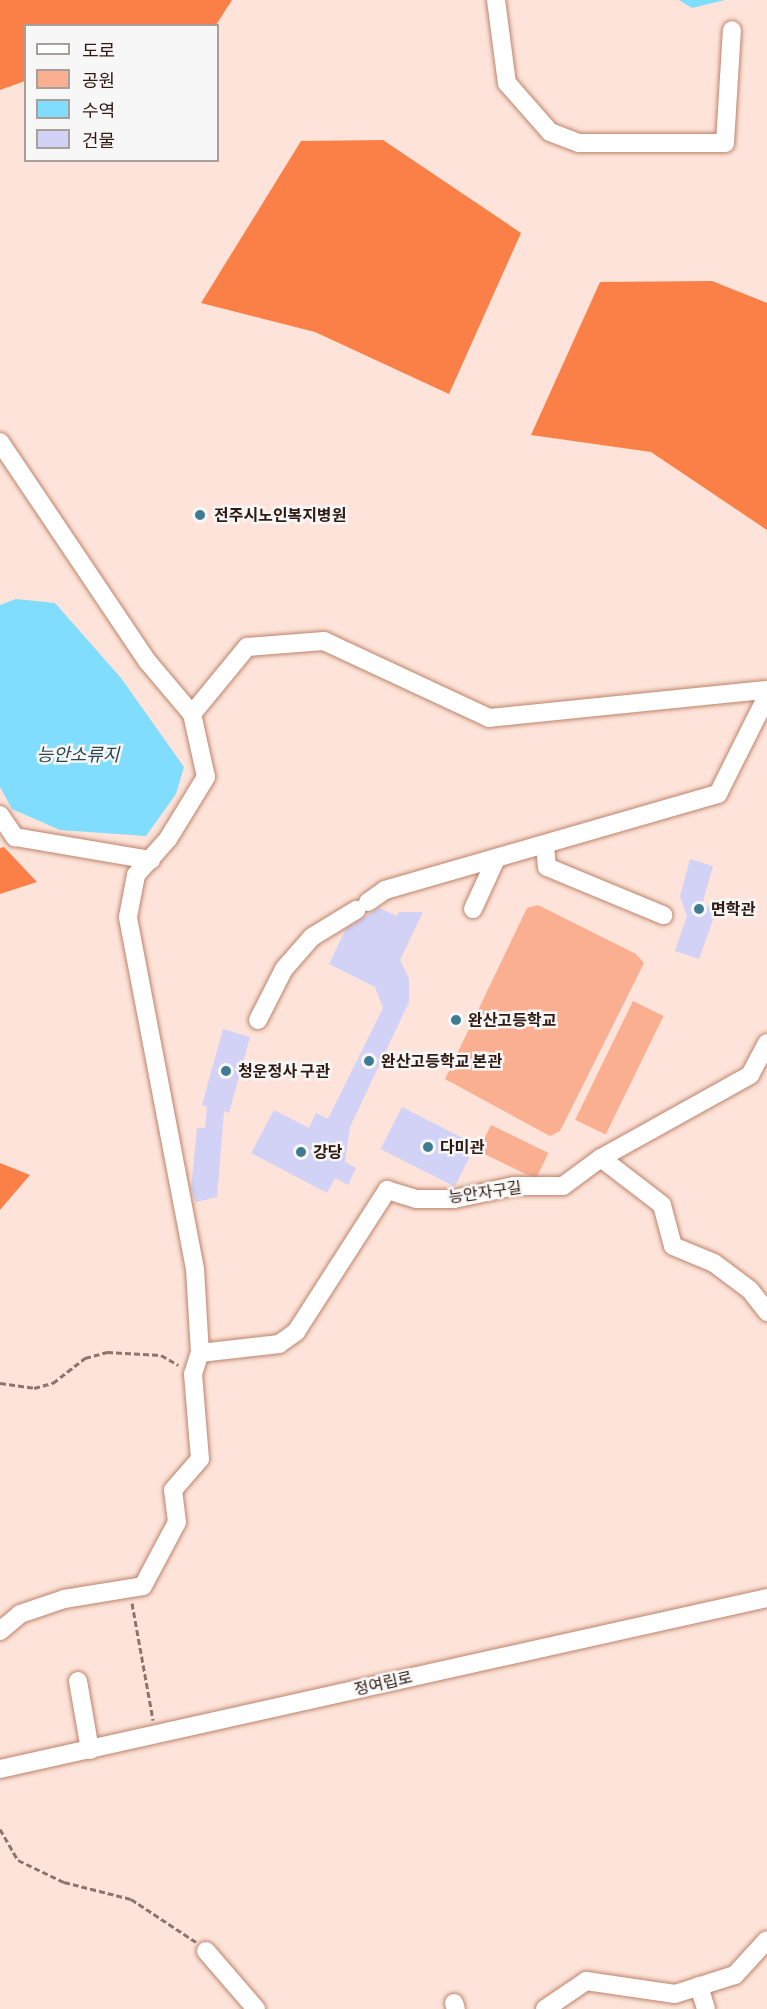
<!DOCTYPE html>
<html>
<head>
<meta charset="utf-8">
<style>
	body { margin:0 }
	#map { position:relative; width:767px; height:2009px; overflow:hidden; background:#fde3d9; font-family:"PT Sans Narrow","Noto Sans KR",sans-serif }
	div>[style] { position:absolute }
	.green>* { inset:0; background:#f9af90; transform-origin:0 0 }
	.forest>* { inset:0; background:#fb8048 }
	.water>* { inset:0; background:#81ddfe }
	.building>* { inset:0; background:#d1d2f5; transform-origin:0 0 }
	.path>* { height:3px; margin-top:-1.5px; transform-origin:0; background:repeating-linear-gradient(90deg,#8d756b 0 6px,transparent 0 9px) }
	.roads { filter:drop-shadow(0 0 2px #bd836b) drop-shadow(0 0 2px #bd836b) }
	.minor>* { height:18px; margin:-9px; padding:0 9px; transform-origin:9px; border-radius:9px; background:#fff }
	.dots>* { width:16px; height:16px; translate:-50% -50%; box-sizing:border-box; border:3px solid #f7f7f7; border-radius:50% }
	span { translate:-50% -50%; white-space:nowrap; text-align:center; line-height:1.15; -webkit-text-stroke:5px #f7f7f7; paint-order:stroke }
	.poi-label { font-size:16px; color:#311a11; font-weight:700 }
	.left { translate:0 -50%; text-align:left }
	.street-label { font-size:16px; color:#311a11 }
	.water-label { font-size:18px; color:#2b4852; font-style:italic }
	.legend { position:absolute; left:24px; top:24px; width:195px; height:138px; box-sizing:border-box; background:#f7f7f7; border:2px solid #a89f9b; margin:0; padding:8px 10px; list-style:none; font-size:18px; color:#311a11 }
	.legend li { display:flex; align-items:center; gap:12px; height:30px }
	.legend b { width:30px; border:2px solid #a89f9b }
</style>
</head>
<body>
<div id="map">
	<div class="green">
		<div style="clip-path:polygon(538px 905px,636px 954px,644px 963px,560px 1131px,550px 1136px,445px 1079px,527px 908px)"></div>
		<div style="left:633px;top:1001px;width:34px;height:132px;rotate:26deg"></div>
		<div style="left:491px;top:1125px;width:64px;height:29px;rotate:26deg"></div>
	</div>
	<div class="forest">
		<div style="clip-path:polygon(0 0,232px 0,216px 25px,26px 26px,25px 81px,0 90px)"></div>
		<div style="clip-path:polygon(383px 140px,521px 233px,449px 394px,315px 332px,201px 303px,301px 141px)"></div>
		<div style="clip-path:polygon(712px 281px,767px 303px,767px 530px,651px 452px,531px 435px,600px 282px)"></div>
		<div style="clip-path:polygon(4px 847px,37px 882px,0 894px,0 848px)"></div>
		<div style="clip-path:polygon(0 1163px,30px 1175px,0 1210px)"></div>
	</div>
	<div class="water">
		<div style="clip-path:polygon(679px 0,725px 0,692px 8px)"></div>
		<div style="clip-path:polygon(16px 599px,55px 603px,121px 678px,184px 767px,176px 794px,146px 836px,60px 830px,12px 809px,0 787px,0 605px)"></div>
	</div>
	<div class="building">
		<div style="clip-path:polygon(690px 859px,713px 866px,702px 904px,717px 909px,699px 959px,675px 951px,687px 916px,680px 896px)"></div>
		<div style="clip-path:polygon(379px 908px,397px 916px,399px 912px,423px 912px,400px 960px,409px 979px,409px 1002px,350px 1127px,345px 1162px,356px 1168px,348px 1185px,335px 1178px,327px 1193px,251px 1153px,274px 1110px,309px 1128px,316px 1113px,328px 1119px,383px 1008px,375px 987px,329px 964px,346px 929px)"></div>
		<div style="clip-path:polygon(223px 1029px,250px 1037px,229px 1113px,224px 1111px,217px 1197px,196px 1202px,191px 1189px,197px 1128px,205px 1128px,207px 1107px,202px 1105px)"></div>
		<div style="left:402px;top:1107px;width:83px;height:47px;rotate:27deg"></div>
	</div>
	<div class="path">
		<div style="left:0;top:1383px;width:34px;rotate:8deg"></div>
		<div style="left:34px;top:1388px;width:20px;rotate:-15deg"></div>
		<div style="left:53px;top:1383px;width:41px;rotate:-38deg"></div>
		<div style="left:85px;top:1358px;width:23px;rotate:-15deg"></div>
		<div style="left:107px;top:1352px;width:54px;rotate:3.2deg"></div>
		<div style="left:161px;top:1355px;width:20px;rotate:30deg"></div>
		<div style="left:132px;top:1603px;width:119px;rotate:79.8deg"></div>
		<div style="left:0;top:1829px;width:36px;rotate:60deg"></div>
		<div style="left:18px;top:1860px;width:51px;rotate:25.6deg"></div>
		<div style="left:64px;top:1882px;width:69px;rotate:14.2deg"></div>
		<div style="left:131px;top:1899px;width:78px;rotate:33.5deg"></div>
	</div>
	<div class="roads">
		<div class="minor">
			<div style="left:496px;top:0;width:84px;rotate:82.5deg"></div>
			<div style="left:507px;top:83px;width:65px;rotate:48.7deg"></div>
			<div style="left:550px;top:132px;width:31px;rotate:21deg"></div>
			<div style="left:579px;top:143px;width:146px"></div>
			<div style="left:725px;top:143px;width:113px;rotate:-86.5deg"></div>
			<div style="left:0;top:442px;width:265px;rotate:56.1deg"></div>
			<div style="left:148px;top:662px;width:68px;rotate:49.8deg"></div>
			<div style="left:192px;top:714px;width:87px;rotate:-50.6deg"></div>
			<div style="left:247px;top:647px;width:77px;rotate:-4.5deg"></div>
			<div style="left:324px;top:641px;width:182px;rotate:25deg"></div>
			<div style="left:489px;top:718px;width:279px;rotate:-5.8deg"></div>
			<div style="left:0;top:815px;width:27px;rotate:56deg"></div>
			<div style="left:15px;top:837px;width:138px;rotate:9.6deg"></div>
			<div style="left:545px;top:845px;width:22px;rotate:85deg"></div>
			<div style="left:547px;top:867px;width:126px;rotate:22.5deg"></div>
			<div style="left:368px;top:902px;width:21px;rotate:-35deg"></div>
			<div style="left:385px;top:890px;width:347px;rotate:-16.1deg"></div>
			<div style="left:718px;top:794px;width:110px;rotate:-63.4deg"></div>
			<div style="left:473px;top:909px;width:55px;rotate:-65.3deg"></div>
			<div style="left:258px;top:1020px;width:57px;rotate:-63deg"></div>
			<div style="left:284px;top:969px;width:43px;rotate:-48.8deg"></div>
			<div style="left:312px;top:937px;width:52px;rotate:-31.5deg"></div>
			<div style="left:601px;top:1158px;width:77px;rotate:37.6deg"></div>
			<div style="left:662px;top:1205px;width:42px;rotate:75deg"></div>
			<div style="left:673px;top:1246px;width:44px;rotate:22.5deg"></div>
			<div style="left:714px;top:1263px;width:45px;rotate:36.9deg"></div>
			<div style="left:750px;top:1290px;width:28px;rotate:52deg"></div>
			<div style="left:200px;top:1353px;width:80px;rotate:-6.5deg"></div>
			<div style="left:279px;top:1344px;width:21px;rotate:-35deg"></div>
			<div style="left:296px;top:1332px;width:169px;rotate:-57.3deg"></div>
			<div style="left:387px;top:1190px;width:31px;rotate:17deg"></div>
			<div style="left:417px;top:1199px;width:37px"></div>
			<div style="left:454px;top:1199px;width:61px;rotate:-12.2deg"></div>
			<div style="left:514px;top:1186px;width:49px"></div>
			<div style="left:563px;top:1186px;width:47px;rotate:-36.4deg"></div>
			<div style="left:601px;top:1158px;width:171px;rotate:-29.1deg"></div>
			<div style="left:750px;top:1075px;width:36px;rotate:-62deg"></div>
			<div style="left:0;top:1631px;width:26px;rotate:-40deg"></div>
			<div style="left:20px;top:1614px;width:46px;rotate:-18.8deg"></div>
			<div style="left:64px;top:1599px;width:80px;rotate:-9.3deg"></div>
			<div style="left:143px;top:1586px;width:72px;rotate:-62deg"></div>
			<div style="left:177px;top:1522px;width:32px;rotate:-97deg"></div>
			<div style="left:173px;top:1490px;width:41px;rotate:-48.9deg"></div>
			<div style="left:200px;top:1459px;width:85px;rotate:-94.7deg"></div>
			<div style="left:193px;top:1374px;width:22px;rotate:-72deg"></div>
			<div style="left:200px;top:1353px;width:84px;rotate:-93.4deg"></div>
			<div style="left:195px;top:1269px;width:358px;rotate:-100.8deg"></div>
			<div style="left:128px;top:917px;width:43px;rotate:-79.2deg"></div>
			<div style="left:136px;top:875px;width:48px;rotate:-48.4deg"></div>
			<div style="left:168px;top:839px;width:73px;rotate:-58.5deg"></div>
			<div style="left:206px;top:777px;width:65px;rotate:-102.5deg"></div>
			<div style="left:78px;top:1681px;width:70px;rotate:80.1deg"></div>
			<div style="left:0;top:1769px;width:786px;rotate:-12.57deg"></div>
			<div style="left:206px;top:1951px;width:77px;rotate:49.2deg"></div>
			<div style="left:699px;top:1986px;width:24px;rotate:73deg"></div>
			<div style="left:454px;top:2003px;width:6px;rotate:72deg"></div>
			<div style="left:545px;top:2009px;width:50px;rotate:-34.3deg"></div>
			<div style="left:586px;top:1981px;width:90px;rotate:8.3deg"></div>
			<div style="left:675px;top:1994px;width:63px;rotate:-17.6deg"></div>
			<div style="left:735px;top:1975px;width:47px;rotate:-47.6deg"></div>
		</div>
	</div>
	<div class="dots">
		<div style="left:200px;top:515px;background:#3f7c92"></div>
		<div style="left:699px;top:909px;background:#3f7c92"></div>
		<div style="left:456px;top:1020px;background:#3f7c92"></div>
		<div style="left:369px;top:1061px;background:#3f7c92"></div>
		<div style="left:226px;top:1071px;background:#3f7c92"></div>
		<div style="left:428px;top:1147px;background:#3f7c92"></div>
		<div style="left:301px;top:1152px;background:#3f7c92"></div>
	</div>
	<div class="poi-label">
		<span class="left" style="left:214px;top:515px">전주시노인복지병원</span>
		<span class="left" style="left:711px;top:909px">면학관</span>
		<span class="left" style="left:468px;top:1020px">완산고등학교</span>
		<span class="left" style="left:381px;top:1061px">완산고등학교 본관</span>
		<span class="left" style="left:238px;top:1071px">청운정사 구관</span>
		<span class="left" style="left:440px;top:1147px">다미관</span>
		<span class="left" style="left:313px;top:1152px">강당</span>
	</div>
	<div class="street-label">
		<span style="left:485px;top:1192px;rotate:-8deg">능안자구길</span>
		<span style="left:383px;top:1683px;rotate:-13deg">정여립로</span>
	</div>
	<div class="water-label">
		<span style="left:78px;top:755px">능안소류지</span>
	</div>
	<ul class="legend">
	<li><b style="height:8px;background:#fff"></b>도로</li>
	<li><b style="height:16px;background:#f9af90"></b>공원</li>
	<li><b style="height:16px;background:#81ddfe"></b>수역</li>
	<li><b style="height:16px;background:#d1d2f5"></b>건물</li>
	</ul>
</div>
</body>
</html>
